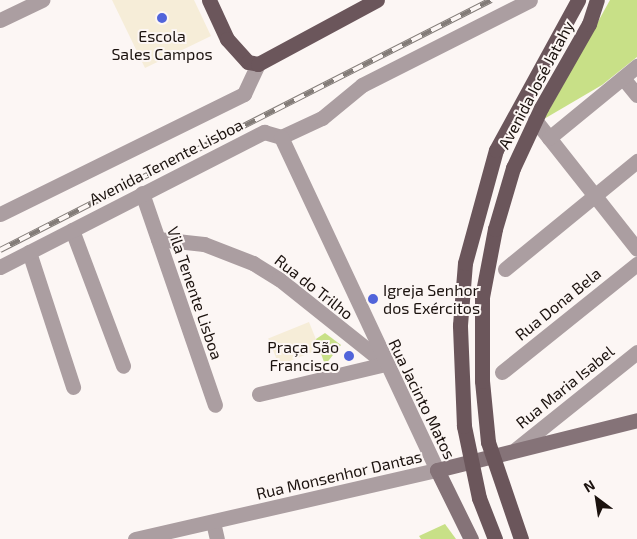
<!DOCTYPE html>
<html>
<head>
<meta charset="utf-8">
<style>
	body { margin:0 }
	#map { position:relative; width:637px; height:539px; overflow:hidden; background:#fcf6f4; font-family:"Exo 2",sans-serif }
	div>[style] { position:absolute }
	.education>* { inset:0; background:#f6edd8; transform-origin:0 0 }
	.green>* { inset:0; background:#c8e087 }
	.street>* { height:15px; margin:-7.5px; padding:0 7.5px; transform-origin:7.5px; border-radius:7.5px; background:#ab9ea1 }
	.secondary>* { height:15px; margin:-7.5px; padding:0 7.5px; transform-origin:7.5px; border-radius:7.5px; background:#857378 }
	.primary>* { height:15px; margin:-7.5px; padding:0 7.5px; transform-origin:7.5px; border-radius:7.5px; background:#6b565b }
	.rail>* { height:5.5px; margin-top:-2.75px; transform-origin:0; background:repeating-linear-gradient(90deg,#fcf6f4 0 11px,#837c78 0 22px); box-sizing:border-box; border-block:1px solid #837c78 }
	.dots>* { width:14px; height:14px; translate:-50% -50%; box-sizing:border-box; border:2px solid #fcf6f4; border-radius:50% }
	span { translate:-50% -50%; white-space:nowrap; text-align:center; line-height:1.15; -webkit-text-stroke:4px #fcf6f4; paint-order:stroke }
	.poi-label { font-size:16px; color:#1b120e }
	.left { translate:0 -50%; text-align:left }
	.right { translate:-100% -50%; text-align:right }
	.street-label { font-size:16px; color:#1b120e }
	.north { position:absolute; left:572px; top:474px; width:50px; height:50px; -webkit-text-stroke:4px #fcf6f4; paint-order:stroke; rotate:329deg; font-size:14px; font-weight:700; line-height:20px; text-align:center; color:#1b120e }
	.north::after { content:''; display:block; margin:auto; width:18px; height:22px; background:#1b120e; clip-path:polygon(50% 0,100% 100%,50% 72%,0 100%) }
</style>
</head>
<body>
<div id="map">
	<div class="education">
		<div style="clip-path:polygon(112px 0,194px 0,211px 36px,145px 68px)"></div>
		<div style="left:309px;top:322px;width:29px;height:44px;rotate:68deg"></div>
	</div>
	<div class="green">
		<div style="clip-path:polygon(610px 0,637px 0,637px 57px,602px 85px,544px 119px)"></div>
		<div style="clip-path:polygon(325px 333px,341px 345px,325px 365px,316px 339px)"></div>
		<div style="clip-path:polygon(445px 524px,456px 539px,421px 539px,419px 536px)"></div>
	</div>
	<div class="street">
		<div style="left:0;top:20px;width:47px;rotate:-25.5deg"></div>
		<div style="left:623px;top:78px;width:22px;rotate:51deg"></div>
		<div style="left:535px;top:120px;width:164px;rotate:51.7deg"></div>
		<div style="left:549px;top:138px;width:114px;rotate:-39.3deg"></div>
		<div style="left:142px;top:193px;width:224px;rotate:71deg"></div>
		<div style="left:0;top:214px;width:272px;rotate:-26.2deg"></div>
		<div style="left:244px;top:94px;width:33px;rotate:-65deg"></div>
		<div style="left:72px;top:230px;width:145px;rotate:69.4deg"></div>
		<div style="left:158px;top:239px;width:46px;rotate:6.2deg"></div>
		<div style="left:204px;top:244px;width:53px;rotate:21.2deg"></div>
		<div style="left:253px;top:263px;width:31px;rotate:32deg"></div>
		<div style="left:279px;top:279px;width:133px;rotate:38.6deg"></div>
		<div style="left:29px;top:252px;width:142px;rotate:71.9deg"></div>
		<div style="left:0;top:267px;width:297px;rotate:-27.1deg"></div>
		<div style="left:264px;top:132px;width:18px;rotate:16deg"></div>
		<div style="left:281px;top:137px;width:45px;rotate:-24.9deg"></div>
		<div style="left:322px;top:118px;width:52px;rotate:-39.5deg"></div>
		<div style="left:362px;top:85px;width:188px;rotate:-26.8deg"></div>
		<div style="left:505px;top:269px;width:171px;rotate:-39.3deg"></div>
		<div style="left:502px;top:372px;width:173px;rotate:-38.7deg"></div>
		<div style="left:259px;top:394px;width:130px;rotate:-13.4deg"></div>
		<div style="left:516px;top:449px;width:155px;rotate:-38.7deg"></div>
		<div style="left:213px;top:522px;width:17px;rotate:77deg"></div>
		<div style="left:135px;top:539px;width:310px;rotate:-12.9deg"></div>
		<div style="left:437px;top:470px;width:368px;rotate:-115.1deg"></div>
	</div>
	<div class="secondary">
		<div style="left:471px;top:539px;width:77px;rotate:-116.2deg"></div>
		<div style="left:437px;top:470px;width:206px;rotate:-14deg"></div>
	</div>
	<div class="primary">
		<div style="left:209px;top:0;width:43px;rotate:65.2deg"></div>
		<div style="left:227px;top:39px;width:31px;rotate:48deg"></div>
		<div style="left:248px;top:62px;width:10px;rotate:11deg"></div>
		<div style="left:258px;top:64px;width:135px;rotate:-28.3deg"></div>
		<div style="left:495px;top:539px;width:44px;rotate:-111.3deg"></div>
		<div style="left:479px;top:498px;width:74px;rotate:-101.8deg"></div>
		<div style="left:464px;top:426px;width:101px;rotate:-92.3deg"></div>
		<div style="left:460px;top:325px;width:62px;rotate:-85.4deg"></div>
		<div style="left:465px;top:263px;width:117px;rotate:-74.7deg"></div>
		<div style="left:496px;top:150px;width:171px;rotate:-61.3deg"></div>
		<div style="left:521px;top:539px;width:102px;rotate:-108.8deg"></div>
		<div style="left:488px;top:442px;width:61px;rotate:-95.6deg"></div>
		<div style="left:482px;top:381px;width:84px;rotate:-90deg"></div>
		<div style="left:482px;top:297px;width:69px;rotate:-79.2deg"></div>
		<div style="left:495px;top:229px;width:64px;rotate:-73.6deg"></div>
		<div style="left:513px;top:168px;width:66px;rotate:-65deg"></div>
		<div style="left:541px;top:108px;width:97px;rotate:-60.3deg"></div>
		<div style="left:589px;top:24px;width:25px;rotate:-72deg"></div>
	</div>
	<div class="rail">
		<div style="left:0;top:250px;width:551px;rotate:-26.98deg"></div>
	</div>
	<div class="dots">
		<div style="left:162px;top:18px;background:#5164da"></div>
		<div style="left:373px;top:299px;background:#5164da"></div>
		<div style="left:349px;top:356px;background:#5164da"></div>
	</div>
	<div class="poi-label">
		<span style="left:162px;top:45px">Escola<br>Sales Campos</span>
		<span class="left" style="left:383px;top:299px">Igreja Senhor<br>dos Exércitos</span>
		<span class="right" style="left:339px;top:356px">Praça São<br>Francisco</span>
	</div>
	<div class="street-label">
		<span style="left:536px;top:85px;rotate:-62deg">Avenida José Jatahy</span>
		<span style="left:166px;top:162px;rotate:-27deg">Avenida Tenente Lisboa</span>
		<span style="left:314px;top:287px;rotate:38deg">Rua do Trilho</span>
		<span style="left:195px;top:293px;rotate:71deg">Vila Tenente Lisboa</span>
		<span style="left:558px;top:304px;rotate:-39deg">Rua Dona Bela</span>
		<span style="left:565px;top:387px;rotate:-39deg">Rua Maria Isabel</span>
		<span style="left:422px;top:399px;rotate:64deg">Rua Jacinto Matos</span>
		<span style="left:339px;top:475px;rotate:-13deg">Rua Monsenhor Dantas</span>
	</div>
	<div class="north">N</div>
</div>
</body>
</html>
